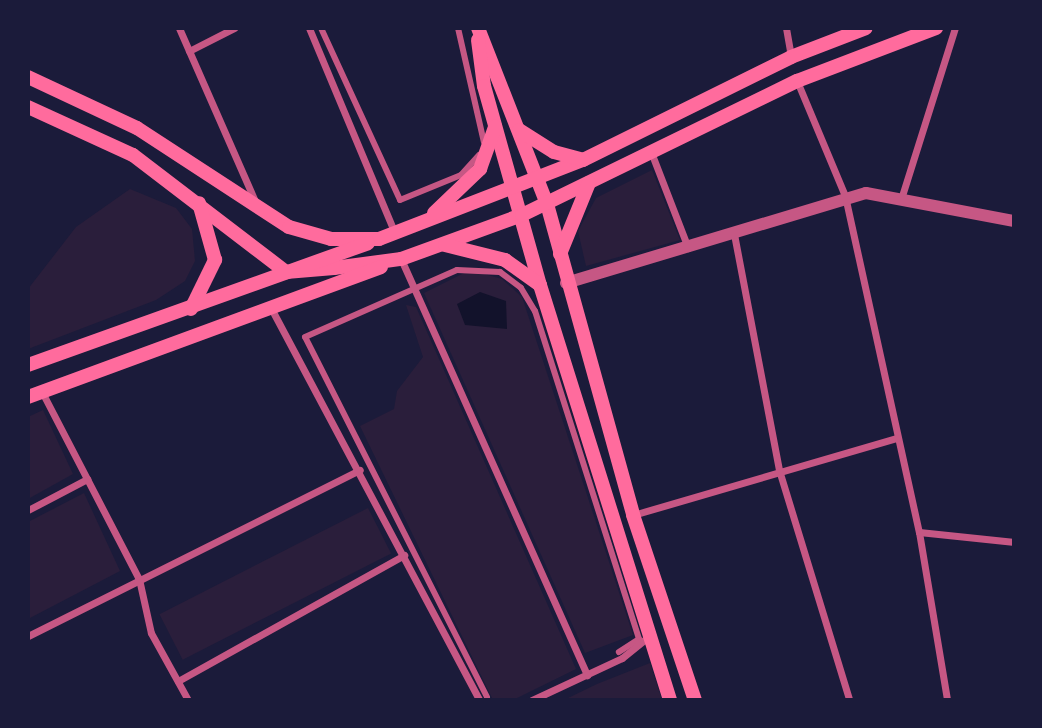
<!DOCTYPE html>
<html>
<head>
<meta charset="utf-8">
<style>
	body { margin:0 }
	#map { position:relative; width:1042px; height:728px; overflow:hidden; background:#1b1b3a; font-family:Rubik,sans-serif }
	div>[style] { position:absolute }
	.green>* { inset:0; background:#2a1e3b; transform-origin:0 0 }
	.water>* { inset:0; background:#12122b }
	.pedestrian>* { height:6px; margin:-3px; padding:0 3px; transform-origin:3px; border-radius:3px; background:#c65784 }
	.minor>* { height:7px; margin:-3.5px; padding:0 3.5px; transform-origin:3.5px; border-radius:3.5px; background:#c65784 }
	.tertiary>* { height:12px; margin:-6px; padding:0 6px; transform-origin:6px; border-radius:6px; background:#c65784 }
	.secondary>* { height:14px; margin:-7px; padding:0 7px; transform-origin:7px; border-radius:7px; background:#ff6b9d }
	span { translate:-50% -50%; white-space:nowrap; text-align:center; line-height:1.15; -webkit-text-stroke:5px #1b1b3a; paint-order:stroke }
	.frame { position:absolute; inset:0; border:30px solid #1b1b3a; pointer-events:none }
</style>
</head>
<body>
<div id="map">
	<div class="green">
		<div style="clip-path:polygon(652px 170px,680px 240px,586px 266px,578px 231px,596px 198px)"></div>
		<div style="clip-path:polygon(130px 189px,176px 208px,192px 229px,195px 261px,185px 281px,156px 300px,28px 349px,28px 289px,76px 227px)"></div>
		<div style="clip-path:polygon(470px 270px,502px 279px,522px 297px,633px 635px,585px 653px,424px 293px)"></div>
		<div style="clip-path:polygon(406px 305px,416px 307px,576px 669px,513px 700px,493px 700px,360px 426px,394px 409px,397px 391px,423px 357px)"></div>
		<div style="clip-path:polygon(43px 410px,73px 474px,28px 499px,28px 417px)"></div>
		<div style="clip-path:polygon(84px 493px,120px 571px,28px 619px,28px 522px)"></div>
		<div style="left:368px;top:508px;width:51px;height:234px;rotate:63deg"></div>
		<div style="clip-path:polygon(650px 663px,662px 700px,564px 700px,597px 684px)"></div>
	</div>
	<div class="water">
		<div style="clip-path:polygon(480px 292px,506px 301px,507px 329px,465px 325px,457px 304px)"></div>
	</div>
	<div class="pedestrian">
		<div style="left:321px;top:28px;width:189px;rotate:65.3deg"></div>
		<div style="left:400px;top:200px;width:66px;rotate:-22.3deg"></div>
		<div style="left:461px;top:175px;width:27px;rotate:-48deg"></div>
		<div style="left:458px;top:28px;width:117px;rotate:77.2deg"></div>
		<div style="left:487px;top:697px;width:403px;rotate:-116.8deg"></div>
		<div style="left:305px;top:337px;width:166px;rotate:-23.8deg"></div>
		<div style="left:457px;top:270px;width:43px;rotate:2.7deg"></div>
		<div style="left:500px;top:272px;width:26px;rotate:37deg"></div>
		<div style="left:521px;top:288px;width:27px;rotate:59deg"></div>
		<div style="left:535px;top:311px;width:344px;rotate:72.4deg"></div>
		<div style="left:639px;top:639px;width:24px;rotate:147deg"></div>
	</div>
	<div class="minor">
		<div style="left:179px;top:28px;width:189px;rotate:66.3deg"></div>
		<div style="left:309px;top:28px;width:220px;rotate:67.3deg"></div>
		<div style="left:786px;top:28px;width:29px;rotate:80deg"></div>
		<div style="left:189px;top:51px;width:51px;rotate:-27.1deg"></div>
		<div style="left:797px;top:81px;width:125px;rotate:67.3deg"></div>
		<div style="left:845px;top:196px;width:344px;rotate:77.6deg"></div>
		<div style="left:919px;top:532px;width:170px;rotate:80.5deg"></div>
		<div style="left:651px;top:152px;width:103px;rotate:68.9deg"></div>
		<div style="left:901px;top:199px;width:179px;rotate:-72.5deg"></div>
		<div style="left:734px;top:234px;width:240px;rotate:79.2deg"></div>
		<div style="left:779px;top:470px;width:239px;rotate:73deg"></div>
		<div style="left:401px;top:259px;width:456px;rotate:65.9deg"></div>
		<div style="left:272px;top:310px;width:442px;rotate:62deg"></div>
		<div style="left:42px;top:392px;width:211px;rotate:62.6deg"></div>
		<div style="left:139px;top:579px;width:55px;rotate:77.5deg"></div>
		<div style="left:151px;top:633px;width:77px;rotate:61.1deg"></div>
		<div style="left:28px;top:510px;width:67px;rotate:-27.7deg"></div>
		<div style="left:633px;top:515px;width:275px;rotate:-16.3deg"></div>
		<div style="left:919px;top:532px;width:96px;rotate:6deg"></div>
		<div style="left:28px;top:636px;width:371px;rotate:-26.6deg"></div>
		<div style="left:178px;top:681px;width:259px;rotate:-29.1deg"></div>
		<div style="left:532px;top:700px;width:99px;rotate:-25deg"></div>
		<div style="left:622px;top:658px;width:33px;rotate:-39deg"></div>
	</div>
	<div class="tertiary">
		<div style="left:566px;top:283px;width:313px;rotate:-16.7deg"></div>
		<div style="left:866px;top:193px;width:151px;rotate:10.7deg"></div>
	</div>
	<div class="secondary">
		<div style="left:478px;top:28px;width:189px;rotate:68.6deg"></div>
		<div style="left:547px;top:204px;width:323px;rotate:74.5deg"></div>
		<div style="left:633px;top:515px;width:195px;rotate:71.5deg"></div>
		<div style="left:478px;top:40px;width:46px;rotate:82.6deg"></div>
		<div style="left:484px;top:86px;width:207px;rotate:74.3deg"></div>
		<div style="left:540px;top:285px;width:435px;rotate:72.6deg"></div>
		<div style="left:28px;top:77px;width:120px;rotate:25.1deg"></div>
		<div style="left:137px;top:128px;width:181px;rotate:33.1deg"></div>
		<div style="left:289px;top:227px;width:44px;rotate:15.9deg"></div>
		<div style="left:331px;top:239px;width:48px"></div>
		<div style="left:379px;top:239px;width:219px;rotate:-21.2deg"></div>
		<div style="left:583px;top:160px;width:232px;rotate:-26.3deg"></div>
		<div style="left:791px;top:57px;width:80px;rotate:-21.1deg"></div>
		<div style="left:28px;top:107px;width:115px;rotate:24.6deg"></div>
		<div style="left:133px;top:155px;width:193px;rotate:37.4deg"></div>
		<div style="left:286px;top:272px;width:48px;rotate:-4.8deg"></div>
		<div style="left:334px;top:268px;width:68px;rotate:-7.7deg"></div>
		<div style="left:401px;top:259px;width:129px;rotate:-20deg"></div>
		<div style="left:522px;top:215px;width:306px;rotate:-26deg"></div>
		<div style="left:797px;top:81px;width:149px;rotate:-20.9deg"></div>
		<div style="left:519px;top:130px;width:41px;rotate:32.2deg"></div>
		<div style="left:554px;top:152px;width:30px;rotate:15deg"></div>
		<div style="left:434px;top:213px;width:64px;rotate:-43.7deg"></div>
		<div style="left:480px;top:169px;width:45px;rotate:-70.3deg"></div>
		<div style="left:445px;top:245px;width:62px;rotate:14deg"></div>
		<div style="left:505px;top:260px;width:43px;rotate:35.5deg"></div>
		<div style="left:560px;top:254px;width:77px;rotate:-67.8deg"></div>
		<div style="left:191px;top:309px;width:55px;rotate:-63.9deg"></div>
		<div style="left:215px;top:260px;width:59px;rotate:-105.7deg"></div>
		<div style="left:28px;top:365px;width:361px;rotate:-19.7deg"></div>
		<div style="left:28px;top:397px;width:376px;rotate:-20.2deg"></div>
	</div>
	<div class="frame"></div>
</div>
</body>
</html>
